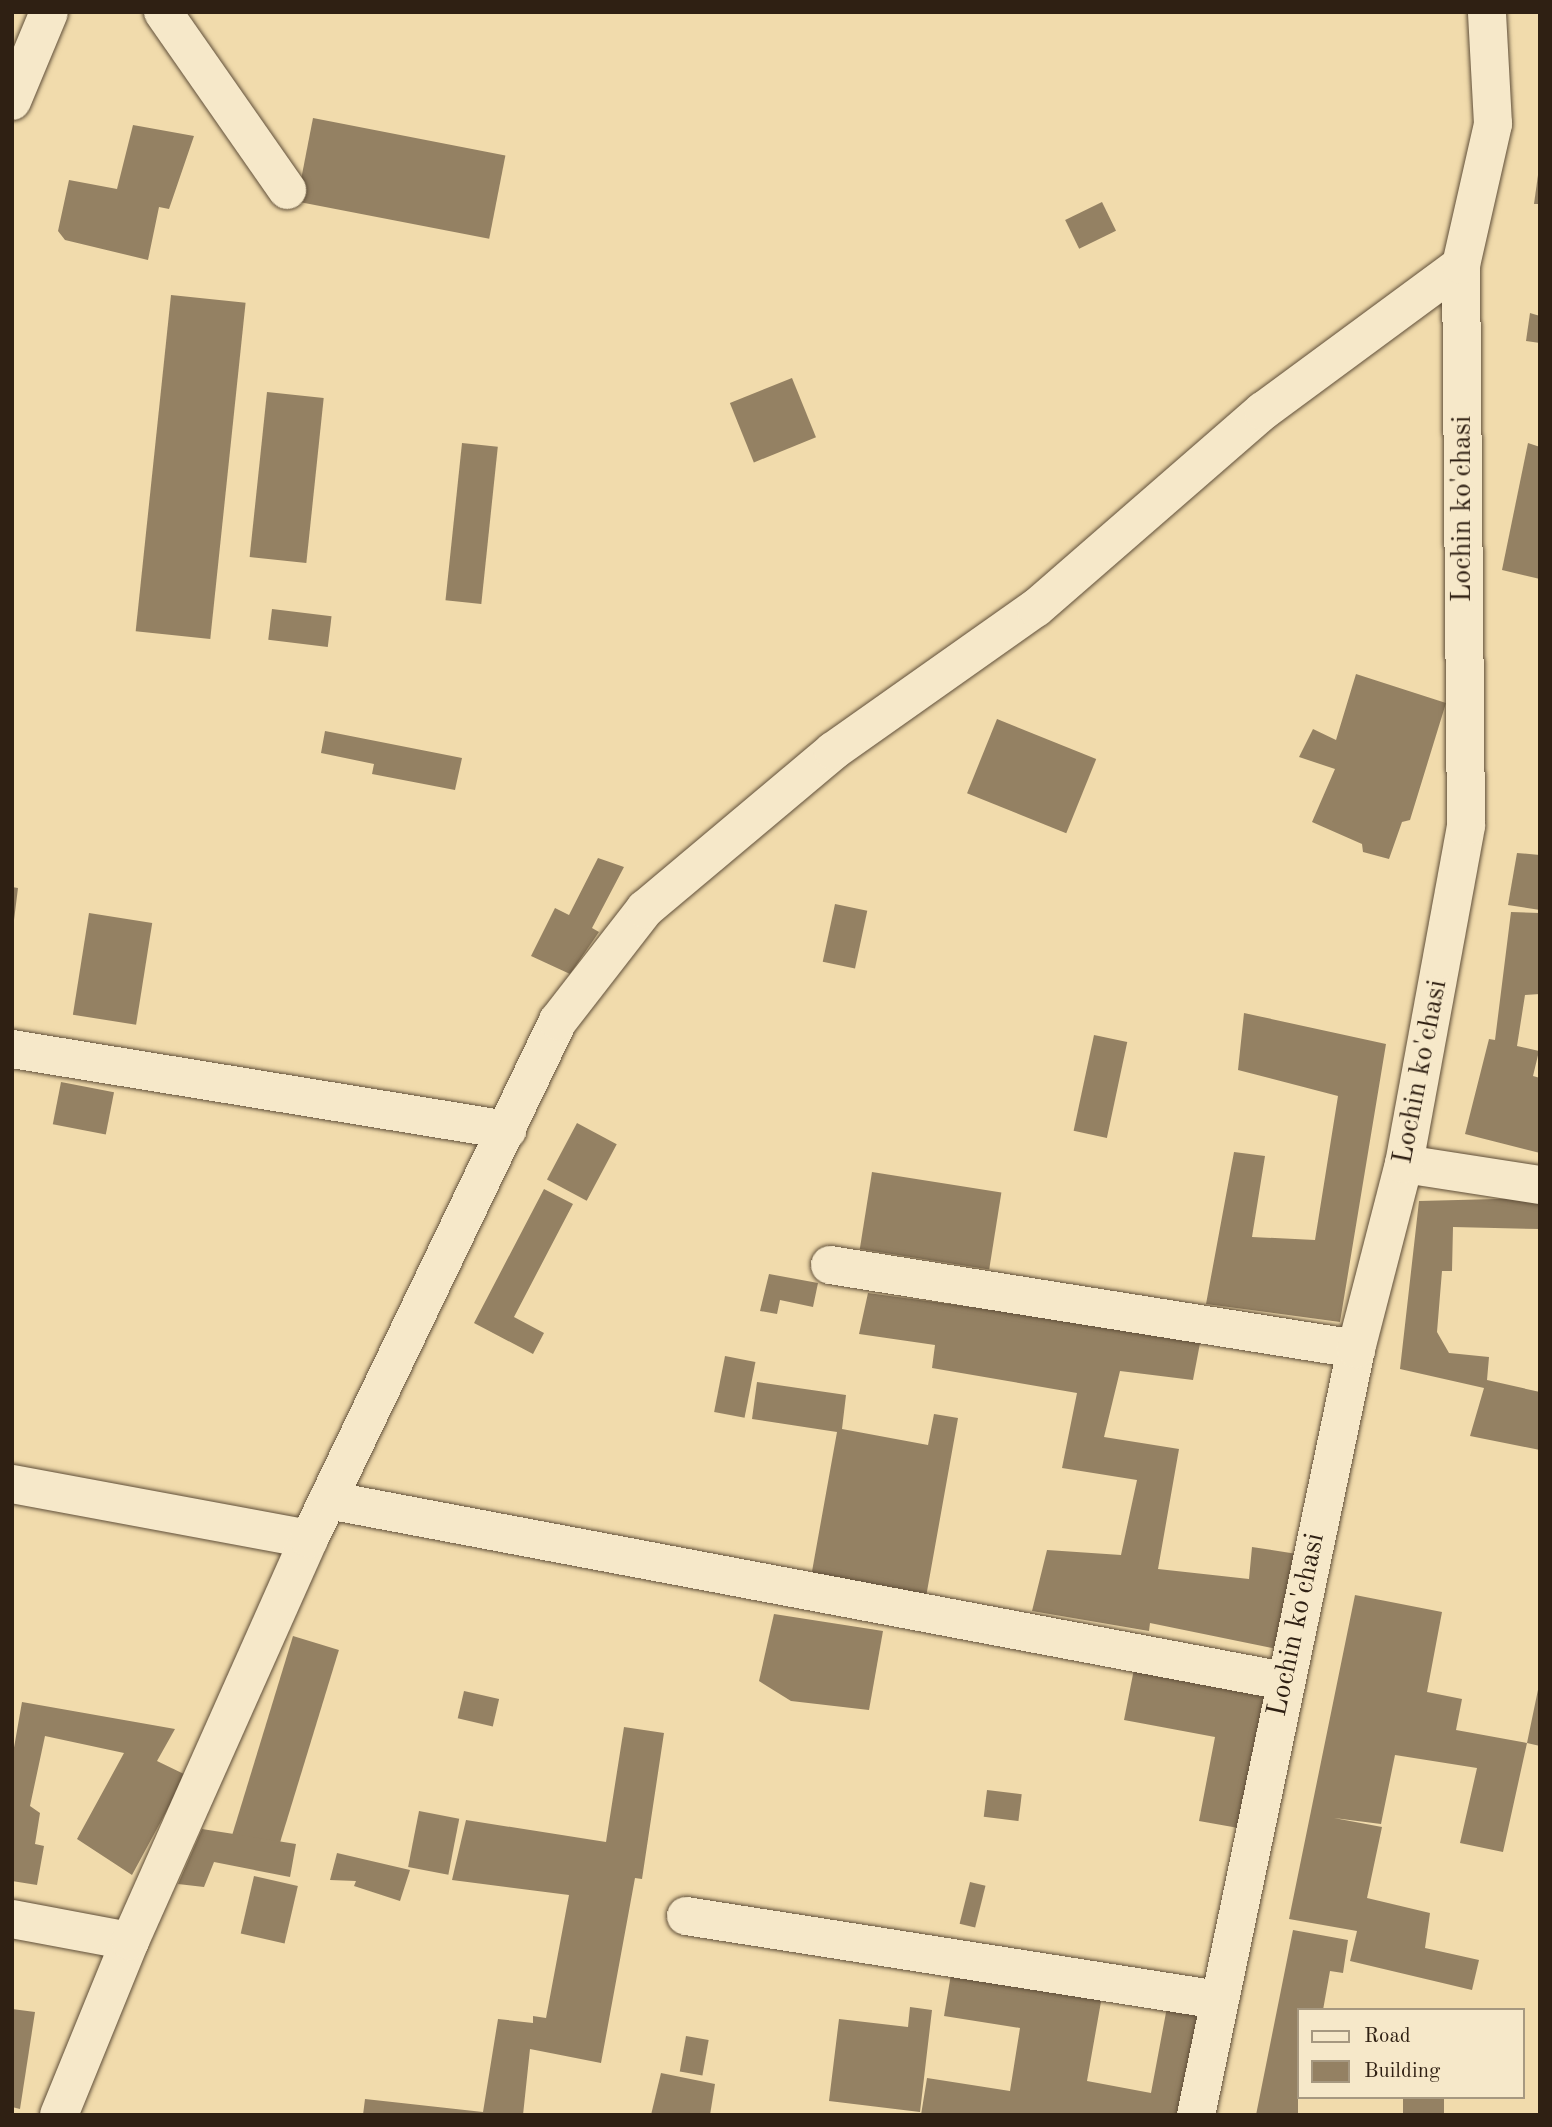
<!DOCTYPE html>
<html>
<head>
<meta charset="utf-8">
<style>
	body { margin:0 }
	#map { position:relative; width:1552px; height:2127px; overflow:hidden; background:#f1dbac; font-family:"Old Standard TT",serif }
	div>[style] { position:absolute }
	.building>* { inset:0; background:#948163; transform-origin:0 0 }
	.roads { filter:drop-shadow(0 0 2px #604f39) drop-shadow(0 0 2px #604f39) }
	.minor>* { height:38px; margin:-19px; padding:0 19px; transform-origin:19px; border-radius:19px; background:#f6e8c9 }
	span { translate:-50% -50%; white-space:nowrap; text-align:center; line-height:1.15; -webkit-text-stroke:7px #f6e8c9; paint-order:stroke }
	.street-label { font-size:28px; color:#2f2013 }
	.frame { position:absolute; inset:0; border:14px solid #2f2013; pointer-events:none }
	.legend { position:absolute; left:1297px; top:2008px; width:228px; height:91px; box-sizing:border-box; background:#f6e8c9; border:2px solid #a69880; margin:0; padding:9px 12px; list-style:none; font-size:21px; color:#2f2013 }
	.legend li { display:flex; align-items:center; gap:14px; height:35px }
	.legend b { width:35px; border:2px solid #a69880 }
</style>
</head>
<body>
<div id="map">
	<div class="building">
		<div style="left:313px;top:118px;width:196px;height:85px;rotate:11deg"></div>
		<div style="clip-path:polygon(133px 125px,194px 136px,169px 209px,159px 207px,148px 260px,65px 240px,58px 231px,69px 180px,117px 189px)"></div>
		<div style="clip-path:polygon(1538px 175px,1540px 175px,1540px 204px,1534px 204px)"></div>
		<div style="left:1102px;top:202px;width:32px;height:41px;rotate:64deg"></div>
		<div style="left:171px;top:295px;width:75px;height:338px;rotate:6deg"></div>
		<div style="clip-path:polygon(1530px 313px,1540px 316px,1540px 343px,1526px 341px)"></div>
		<div style="left:792px;top:378px;width:64px;height:67px;rotate:68deg"></div>
		<div style="left:267px;top:392px;width:57px;height:166px;rotate:6deg"></div>
		<div style="left:462px;top:443px;width:36px;height:158px;rotate:6deg"></div>
		<div style="clip-path:polygon(1528px 443px,1540px 447px,1540px 579px,1502px 570px)"></div>
		<div style="left:272px;top:609px;width:60px;height:31px;rotate:7deg"></div>
		<div style="clip-path:polygon(1356px 674px,1446px 703px,1410px 820px,1402px 822px,1389px 859px,1363px 852px,1362px 844px,1312px 822px,1335px 769px,1299px 757px,1313px 729px,1336px 740px)"></div>
		<div style="left:997px;top:719px;width:107px;height:80px;rotate:22deg"></div>
		<div style="clip-path:polygon(325px 731px,462px 758px,455px 790px,372px 774px,374px 764px,321px 753px)"></div>
		<div style="clip-path:polygon(1517px 853px,1540px 855px,1540px 910px,1508px 905px)"></div>
		<div style="clip-path:polygon(598px 858px,624px 867px,592px 928px,599px 932px,570px 974px,531px 956px,555px 908px,569px 915px)"></div>
		<div style="clip-path:polygon(12px 887px,18px 888px,14px 920px,12px 919px)"></div>
		<div style="left:835px;top:904px;width:33px;height:59px;rotate:12deg"></div>
		<div style="clip-path:polygon(1511px 912px,1540px 913px,1540px 994px,1525px 995px,1517px 1046px,1539px 1051px,1533px 1076px,1540px 1078px,1540px 1153px,1465px 1134px,1489px 1039px,1495px 1040px)"></div>
		<div style="left:89px;top:913px;width:64px;height:103px;rotate:9deg"></div>
		<div style="clip-path:polygon(1244px 1013px,1386px 1044px,1340px 1322px,1206px 1304px,1234px 1152px,1265px 1156px,1252px 1237px,1315px 1240px,1338px 1096px,1238px 1070px)"></div>
		<div style="left:1094px;top:1035px;width:34px;height:98px;rotate:12deg"></div>
		<div style="left:61px;top:1082px;width:54px;height:43px;rotate:11deg"></div>
		<div style="left:577px;top:1123px;width:45px;height:64px;rotate:28deg"></div>
		<div style="left:872px;top:1172px;width:131px;height:78px;rotate:9deg"></div>
		<div style="clip-path:polygon(544px 1189px,573px 1204px,514px 1317px,544px 1333px,533px 1354px,474px 1323px)"></div>
		<div style="clip-path:polygon(1540px 1198px,1540px 1229px,1453px 1227px,1452px 1271px,1442px 1271px,1437px 1332px,1449px 1353px,1489px 1357px,1487px 1380px,1540px 1392px,1540px 1450px,1470px 1436px,1484px 1388px,1400px 1369px,1419px 1201px)"></div>
		<div style="clip-path:polygon(769px 1274px,818px 1283px,813px 1307px,780px 1300px,777px 1314px,760px 1311px)"></div>
		<div style="clip-path:polygon(868px 1293px,1201px 1338px,1193px 1380px,1120px 1371px,1104px 1437px,1179px 1449px,1158px 1569px,1249px 1579px,1252px 1547px,1297px 1554px,1277px 1649px,1150px 1623px,1149px 1631px,1032px 1611px,1047px 1550px,1121px 1555px,1137px 1480px,1062px 1468px,1077px 1393px,932px 1368px,935px 1345px,859px 1334px)"></div>
		<div style="left:725px;top:1356px;width:31px;height:57px;rotate:11deg"></div>
		<div style="clip-path:polygon(757px 1382px,846px 1395px,842px 1429px,928px 1445px,934px 1414px,958px 1418px,926px 1597px,811px 1577px,837px 1432px,752px 1419px)"></div>
		<div style="clip-path:polygon(1355px 1595px,1442px 1612px,1427px 1692px,1462px 1699px,1456px 1730px,1527px 1743px,1540px 1680px,1540px 1746px,1527px 1743px,1503px 1852px,1460px 1843px,1477px 1768px,1395px 1755px,1381px 1824px,1334px 1818px,1382px 1827px,1367px 1898px,1430px 1913px,1425px 1948px,1479px 1960px,1472px 1990px,1350px 1961px,1357px 1931px,1289px 1919px)"></div>
		<div style="clip-path:polygon(774px 1614px,883px 1631px,869px 1710px,791px 1701px,759px 1681px)"></div>
		<div style="left:293px;top:1636px;width:48px;height:210px;rotate:17deg"></div>
		<div style="clip-path:polygon(1135px 1664px,1270px 1689px,1244px 1829px,1199px 1821px,1215px 1737px,1124px 1720px)"></div>
		<div style="left:464px;top:1691px;width:36px;height:28px;rotate:13deg"></div>
		<div style="clip-path:polygon(22px 1702px,175px 1729px,157px 1761px,186px 1775px,132px 1875px,77px 1839px,124px 1753px,45px 1736px,30px 1806px,40px 1813px,35px 1844px,44px 1846px,37px 1885px,12px 1881px,12px 1759px)"></div>
		<div style="clip-path:polygon(624px 1727px,664px 1733px,642px 1879px,635px 1878px,601px 2063px,530px 2049px,523px 2115px,363px 2115px,365px 2099px,483px 2112px,498px 2019px,533px 2023px,533px 2016px,546px 2018px,569px 1895px,452px 1880px,466px 1820px,606px 1842px)"></div>
		<div style="left:987px;top:1790px;width:35px;height:27px;rotate:7deg"></div>
		<div style="left:419px;top:1811px;width:41px;height:57px;rotate:11deg"></div>
		<div style="clip-path:polygon(202px 1829px,296px 1844px,290px 1877px,214px 1862px,204px 1887px,178px 1884px)"></div>
		<div style="clip-path:polygon(337px 1853px,410px 1870px,400px 1901px,354px 1886px,356px 1881px,330px 1880px)"></div>
		<div style="left:254px;top:1876px;width:45px;height:59px;rotate:13deg"></div>
		<div style="left:970px;top:1882px;width:16px;height:43px;rotate:14deg"></div>
		<div style="clip-path:polygon(1293px 1930px,1348px 1940px,1343px 1973px,1330px 1971px,1323px 2010px,1298px 2010px,1298px 2115px,1256px 2115px)"></div>
		<div style="clip-path:polygon(951px 1974px,1102px 1996px,1087px 2081px,1151px 2093px,1167px 2007px,1200px 2013px,1182px 2115px,921px 2115px,927px 2078px,1010px 2091px,1020px 2028px,944px 2016px)"></div>
		<div style="clip-path:polygon(910px 2007px,932px 2010px,920px 2112px,829px 2101px,839px 2019px,908px 2027px)"></div>
		<div style="clip-path:polygon(12px 2009px,35px 2012px,20px 2109px,12px 2107px)"></div>
		<div style="left:686px;top:2036px;width:23px;height:36px;rotate:10deg"></div>
		<div style="clip-path:polygon(661px 2073px,715px 2084px,710px 2115px,651px 2115px)"></div>
		<div style="left:1403px;top:2097px;width:41px;height:18px"></div>
	</div>
	<div class="roads">
		<div class="minor">
			<div style="left:163px;top:12px;width:217px;rotate:55.1deg"></div>
			<div style="left:12px;top:101px;width:96px;rotate:-67.4deg"></div>
			<div style="left:12px;top:1049px;width:502px;rotate:9.29deg"></div>
			<div style="left:1404px;top:1164px;width:138px;rotate:8.8deg"></div>
			<div style="left:830px;top:1265px;width:533px;rotate:9.07deg"></div>
			<div style="left:12px;top:1484px;width:302px;rotate:10.5deg"></div>
			<div style="left:328px;top:1500px;width:973px;rotate:10.72deg"></div>
			<div style="left:686px;top:1916px;width:540px;rotate:8.96deg"></div>
			<div style="left:12px;top:1919px;width:120px;rotate:10.6deg"></div>
			<div style="left:59px;top:2115px;width:188px;rotate:-67.8deg"></div>
			<div style="left:130px;top:1941px;width:440px;rotate:-66deg"></div>
			<div style="left:309px;top:1539px;width:575px;rotate:-64.33deg"></div>
			<div style="left:558px;top:1021px;width:142px;rotate:-52.2deg"></div>
			<div style="left:645px;top:909px;width:246px;rotate:-40deg"></div>
			<div style="left:833px;top:751px;width:248px;rotate:-35.2deg"></div>
			<div style="left:1036px;top:608px;width:301px;rotate:-41deg"></div>
			<div style="left:1263px;top:411px;width:246px;rotate:-36.4deg"></div>
			<div style="left:1196px;top:2115px;width:783px;rotate:-78.2deg"></div>
			<div style="left:1356px;top:1349px;width:191px;rotate:-75.5deg"></div>
			<div style="left:1404px;top:1164px;width:344px;rotate:-79.6deg"></div>
			<div style="left:1466px;top:826px;width:561px;rotate:-90.51deg"></div>
			<div style="left:1461px;top:265px;width:145px;rotate:-77.2deg"></div>
			<div style="left:1493px;top:124px;width:112px;rotate:-93.1deg"></div>
		</div>
	</div>
	<div class="street-label">
		<span style="left:1463px;top:509px;rotate:-90deg">Lochin ko'chasi</span>
		<span style="left:1421px;top:1072px;rotate:-79deg">Lochin ko'chasi</span>
		<span style="left:1297px;top:1625px;rotate:-78deg">Lochin ko'chasi</span>
	</div>
	<div class="frame"></div>
	<ul class="legend">
	<li><b style="height:9px;background:#f6e8c9"></b>Road</li>
	<li><b style="height:19px;background:#948163"></b>Building</li>
	</ul>
</div>
</body>
</html>
